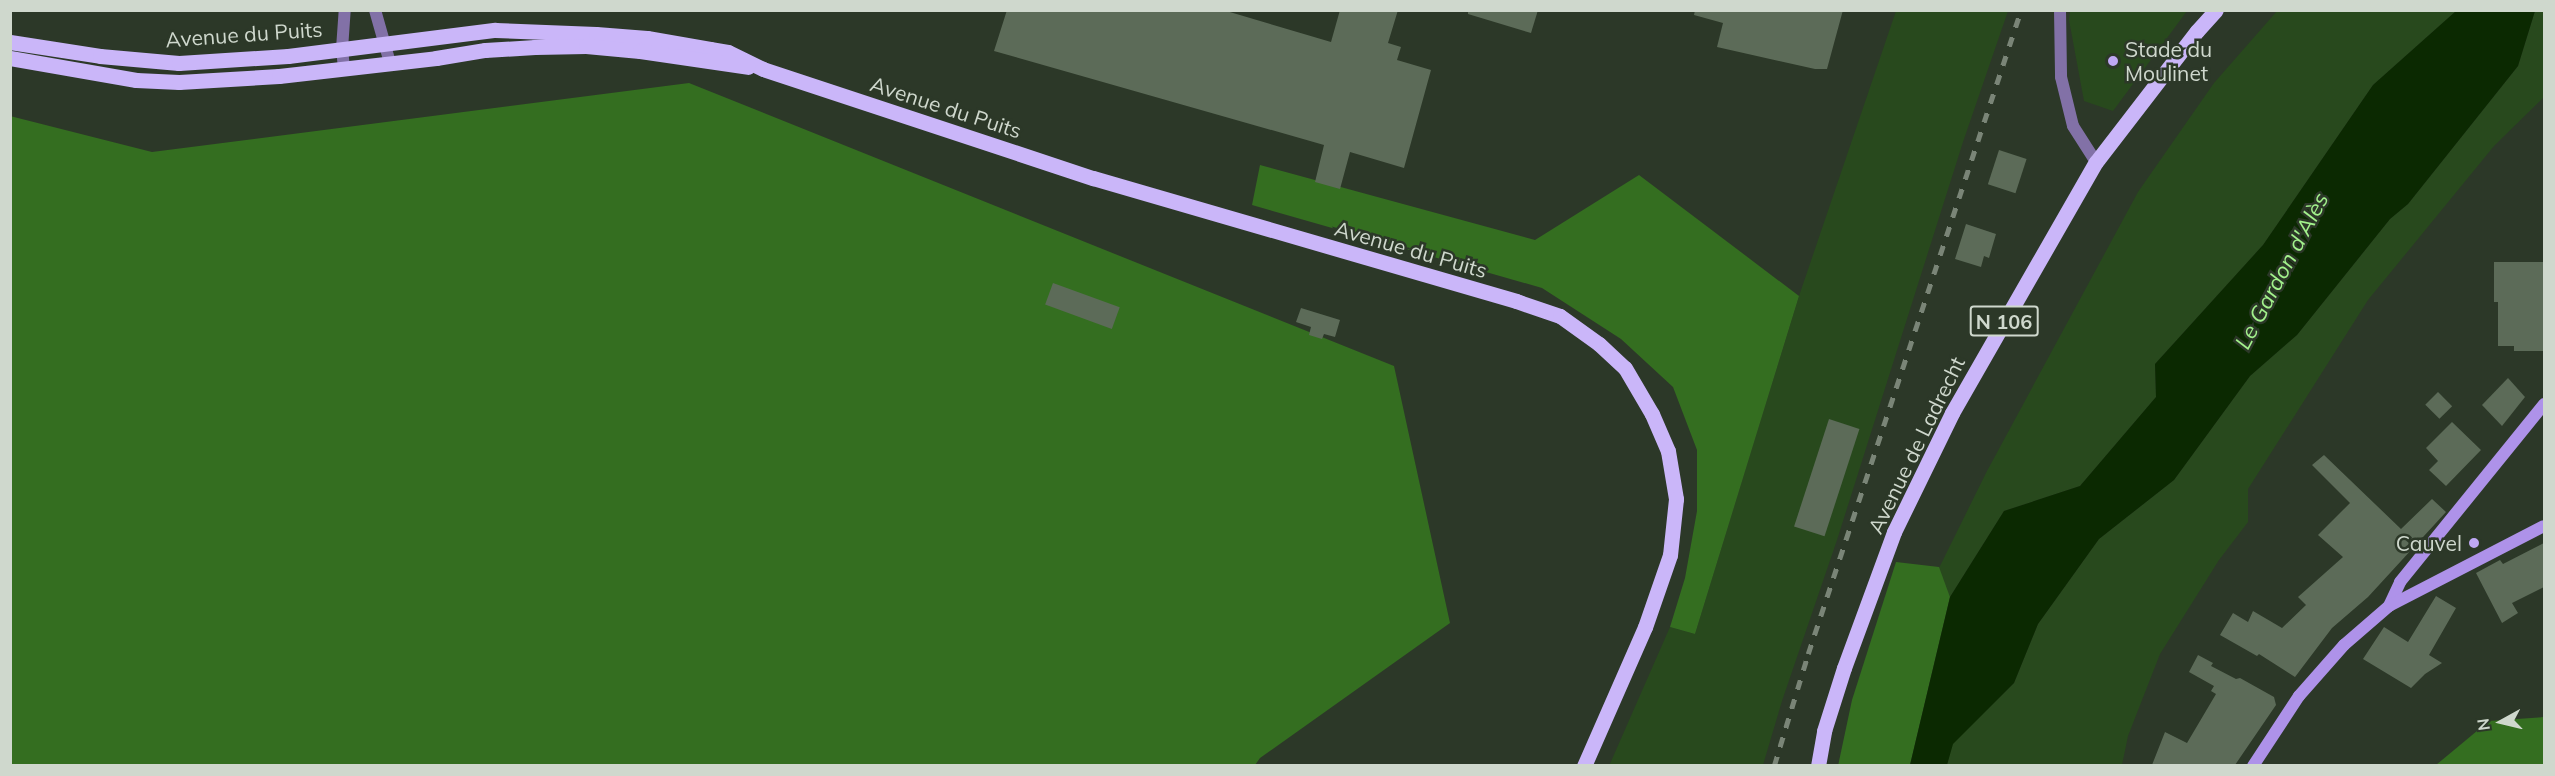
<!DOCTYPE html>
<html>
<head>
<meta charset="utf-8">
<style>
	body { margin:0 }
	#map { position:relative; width:2555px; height:776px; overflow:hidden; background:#2c3828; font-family:Mulish,sans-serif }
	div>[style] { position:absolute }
	.green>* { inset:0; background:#28491d }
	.forest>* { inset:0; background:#346e20 }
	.water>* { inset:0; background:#0b2901 }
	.building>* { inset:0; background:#5c6b58; transform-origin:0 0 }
	.street>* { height:12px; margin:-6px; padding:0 6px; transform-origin:6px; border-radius:6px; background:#8271a7 }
	.secondary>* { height:12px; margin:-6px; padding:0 6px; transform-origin:6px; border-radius:6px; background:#ae92e9 }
	.primary>* { height:15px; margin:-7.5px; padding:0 7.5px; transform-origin:7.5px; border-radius:7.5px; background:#cab6f9 }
	.rail>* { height:4.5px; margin-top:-2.25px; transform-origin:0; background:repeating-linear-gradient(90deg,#7a8577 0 10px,transparent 0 20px) }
	.dots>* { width:16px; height:16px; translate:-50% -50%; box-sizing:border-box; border:3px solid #2c3828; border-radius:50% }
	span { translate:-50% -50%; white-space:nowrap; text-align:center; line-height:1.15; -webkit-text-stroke:5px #2c3828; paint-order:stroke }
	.shield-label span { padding:2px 4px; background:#2c3828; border:2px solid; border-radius:4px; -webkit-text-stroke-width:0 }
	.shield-label { font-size:20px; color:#cfd8cd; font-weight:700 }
	.street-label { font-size:21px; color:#cfd8cd }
	.poi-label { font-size:21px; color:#cfd8cd }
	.left { translate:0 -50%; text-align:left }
	.right { translate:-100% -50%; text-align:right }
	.water-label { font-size:22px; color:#a3f28c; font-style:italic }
	.frame { position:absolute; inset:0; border:12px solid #cfd8cd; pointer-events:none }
	.north { position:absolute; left:2471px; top:692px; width:60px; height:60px; -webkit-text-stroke:4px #2c3828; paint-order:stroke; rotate:262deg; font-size:16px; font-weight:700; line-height:24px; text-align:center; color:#cfd8cd }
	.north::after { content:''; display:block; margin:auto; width:21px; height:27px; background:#cfd8cd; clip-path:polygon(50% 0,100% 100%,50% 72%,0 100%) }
</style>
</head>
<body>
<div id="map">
	<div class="green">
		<div style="clip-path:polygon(1896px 11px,2008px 11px,1963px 142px,1837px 540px,1782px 701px,1763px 765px,1609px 766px,1670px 627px,1695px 634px,1799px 296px)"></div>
		<div style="clip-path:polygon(2070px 11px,2070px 10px,2187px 11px,2113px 111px,2084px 101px,2069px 20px)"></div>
		<div style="clip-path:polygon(2277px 11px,2456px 11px,2373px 85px,2263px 245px,2155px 364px,2156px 397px,2080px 486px,2004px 511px,1950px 597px,1939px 568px,1987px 471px,2138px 192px,2214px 83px)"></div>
		<div style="clip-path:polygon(2535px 11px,2544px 11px,2544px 97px,2494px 146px,2368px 300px,2248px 489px,2248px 522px,2219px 560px,2160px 654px,2128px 736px,2122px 765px,1947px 766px,1952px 744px,2014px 683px,2038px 624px,2099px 539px,2174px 480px,2250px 376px,2297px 335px,2390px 219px,2408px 204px,2518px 66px)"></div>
	</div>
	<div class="forest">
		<div style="clip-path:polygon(689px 83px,1394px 366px,1450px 623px,1260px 758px,1255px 765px,11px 765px,10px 116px,152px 152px)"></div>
		<div style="clip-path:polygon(1260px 165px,1535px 240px,1639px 175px,1799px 296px,1695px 634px,1670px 627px,1685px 578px,1697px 511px,1697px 450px,1673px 387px,1621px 339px,1542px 288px,1252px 205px)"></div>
		<div style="clip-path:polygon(1896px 562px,1939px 567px,1950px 597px,1910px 765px,1838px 766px,1852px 700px)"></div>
		<div style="clip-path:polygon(2544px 717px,2544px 765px,2436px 765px,2489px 721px)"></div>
	</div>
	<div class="water">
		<div style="clip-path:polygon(2456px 11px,2535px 11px,2518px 66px,2408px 204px,2390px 219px,2297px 335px,2250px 376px,2174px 480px,2099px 539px,2038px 624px,2014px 683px,1953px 744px,1947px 765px,1910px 765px,1950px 597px,2004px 511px,2080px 486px,2156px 397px,2155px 364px,2263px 245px,2373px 85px)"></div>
	</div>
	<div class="building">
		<div style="clip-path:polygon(1007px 10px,1223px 10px,1331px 42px,1340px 10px,1398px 10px,1388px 43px,1401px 47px,1397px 60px,1431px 70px,1404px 168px,1350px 152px,1340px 189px,1315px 182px,1324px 145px,994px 51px)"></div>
		<div style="clip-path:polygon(1468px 10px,1538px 10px,1531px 33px,1468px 14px)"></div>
		<div style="clip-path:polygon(1695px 10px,1843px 10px,1827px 69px,1815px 69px,1717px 47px,1723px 23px,1694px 15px)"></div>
		<div style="left:1999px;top:150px;width:29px;height:36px;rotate:18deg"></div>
		<div style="clip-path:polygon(1966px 224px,1996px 234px,1989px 258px,1984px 256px,1981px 267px,1955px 259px)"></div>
		<div style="clip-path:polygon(2494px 262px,2544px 262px,2544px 351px,2514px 351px,2514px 346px,2498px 346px,2498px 302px,2494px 302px)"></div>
		<div style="left:1053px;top:283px;width:71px;height:23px;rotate:20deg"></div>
		<div style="clip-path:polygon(1301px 308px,1340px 320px,1335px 337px,1324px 334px,1322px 339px,1309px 335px,1311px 327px,1296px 322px)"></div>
		<div style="clip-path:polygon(2508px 378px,2525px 397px,2502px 426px,2482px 405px)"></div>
		<div style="left:2438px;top:392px;width:20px;height:18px;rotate:45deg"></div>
		<div style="left:1829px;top:419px;width:32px;height:113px;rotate:18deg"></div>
		<div style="clip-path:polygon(2452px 422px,2481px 450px,2446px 486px,2429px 470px,2438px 461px,2426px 448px)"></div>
		<div style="clip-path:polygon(2324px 455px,2401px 529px,2432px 499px,2446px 512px,2368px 597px,2332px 628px,2295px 677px,2259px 654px,2257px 656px,2220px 635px,2233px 613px,2248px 622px,2253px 611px,2282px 628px,2306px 605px,2298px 597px,2343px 557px,2318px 535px,2350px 503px,2312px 465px)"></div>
		<div style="clip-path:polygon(2544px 543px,2544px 587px,2512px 603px,2518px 613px,2502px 623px,2476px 573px,2500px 560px,2503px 564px)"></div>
		<div style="clip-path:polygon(2436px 596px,2456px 608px,2429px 655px,2442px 663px,2425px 674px,2411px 688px,2363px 659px,2384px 627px,2408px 642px)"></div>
		<div style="clip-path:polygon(2198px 655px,2213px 663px,2211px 666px,2236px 679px,2240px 678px,2274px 697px,2276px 705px,2235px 765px,2152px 765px,2165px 732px,2187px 743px,2216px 694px,2211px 691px,2214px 686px,2189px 672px)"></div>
	</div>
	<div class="street">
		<div style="left:375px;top:10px;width:55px;rotate:74.2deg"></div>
		<div style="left:2060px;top:10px;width:67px;rotate:89.1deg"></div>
		<div style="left:2061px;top:77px;width:50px;rotate:76.2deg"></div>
		<div style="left:2073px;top:126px;width:43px;rotate:57.4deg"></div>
		<div style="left:344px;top:68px;width:19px;rotate:-96deg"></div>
		<div style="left:342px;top:49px;width:39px;rotate:-86deg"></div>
	</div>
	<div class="secondary">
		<div style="left:2389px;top:606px;width:26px;rotate:-65deg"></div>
		<div style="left:2400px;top:582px;width:229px;rotate:-51deg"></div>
		<div style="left:2253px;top:766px;width:84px;rotate:-56.7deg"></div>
		<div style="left:2299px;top:696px;width:68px;rotate:-48.6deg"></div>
		<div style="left:2344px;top:645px;width:60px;rotate:-40.9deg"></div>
		<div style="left:2389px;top:606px;width:174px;rotate:-27.3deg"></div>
	</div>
	<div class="primary">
		<div style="left:10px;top:42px;width:91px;rotate:8.8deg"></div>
		<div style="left:100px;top:56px;width:79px;rotate:5.1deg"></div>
		<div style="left:179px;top:63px;width:109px;rotate:-3.7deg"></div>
		<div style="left:288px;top:56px;width:209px;rotate:-7.2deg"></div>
		<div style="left:495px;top:30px;width:101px;rotate:2.3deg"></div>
		<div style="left:596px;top:34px;width:51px;rotate:4.5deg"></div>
		<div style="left:647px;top:38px;width:64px;rotate:9.9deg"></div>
		<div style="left:710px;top:49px;width:18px;rotate:9deg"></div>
		<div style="left:728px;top:52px;width:39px;rotate:26deg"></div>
		<div style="left:763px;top:69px;width:348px;rotate:18.3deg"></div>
		<div style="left:1093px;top:178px;width:441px;rotate:16.2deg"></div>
		<div style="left:1516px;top:301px;width:46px;rotate:18.8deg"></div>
		<div style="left:1560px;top:316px;width:48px;rotate:35.7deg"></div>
		<div style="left:1599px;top:344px;width:35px;rotate:43deg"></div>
		<div style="left:1625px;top:368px;width:53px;rotate:59.6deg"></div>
		<div style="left:1652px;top:414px;width:40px;rotate:66.6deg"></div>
		<div style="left:1668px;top:451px;width:49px;rotate:80.5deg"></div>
		<div style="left:1676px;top:499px;width:56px;rotate:96.1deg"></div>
		<div style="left:1670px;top:555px;width:76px;rotate:109.1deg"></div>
		<div style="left:1645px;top:627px;width:152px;rotate:113.7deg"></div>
		<div style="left:10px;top:58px;width:128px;rotate:9.9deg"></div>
		<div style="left:136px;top:80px;width:43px;rotate:2.7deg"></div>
		<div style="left:179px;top:82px;width:100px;rotate:-3.4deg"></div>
		<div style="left:279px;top:76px;width:158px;rotate:-6.5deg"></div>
		<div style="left:436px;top:58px;width:50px;rotate:-9.3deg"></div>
		<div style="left:485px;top:50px;width:50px;rotate:-3.4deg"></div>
		<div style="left:535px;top:47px;width:51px;rotate:-1.1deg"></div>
		<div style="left:586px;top:46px;width:54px;rotate:5.3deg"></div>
		<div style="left:640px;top:51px;width:109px;rotate:8.4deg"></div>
		<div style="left:1818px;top:766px;width:36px;rotate:-80deg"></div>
		<div style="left:1824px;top:731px;width:66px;rotate:-72.4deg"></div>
		<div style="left:1844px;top:668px;width:145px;rotate:-69.8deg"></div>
		<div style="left:1894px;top:532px;width:132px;rotate:-64deg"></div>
		<div style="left:1952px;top:413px;width:289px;rotate:-60.2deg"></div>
		<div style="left:2096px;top:162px;width:165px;rotate:-52.4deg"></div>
		<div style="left:2197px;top:31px;width:28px;rotate:-48deg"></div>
	</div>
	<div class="rail">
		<div style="left:1774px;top:766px;width:117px;rotate:-73.1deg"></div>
		<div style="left:1808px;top:654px;width:678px;rotate:-71.7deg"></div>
	</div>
	<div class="dots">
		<div style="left:2113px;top:61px;background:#bfa8f4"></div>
		<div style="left:2474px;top:543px;background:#bfa8f4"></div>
	</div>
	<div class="shield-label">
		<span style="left:2004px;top:321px">N 106</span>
	</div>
	<div class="street-label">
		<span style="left:244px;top:34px;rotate:-4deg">Avenue du Puits</span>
		<span style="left:946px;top:107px;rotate:18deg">Avenue du Puits</span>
		<span style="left:1411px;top:249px;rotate:16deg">Avenue du Puits</span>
		<span style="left:1916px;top:445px;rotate:-64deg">Avenue de Ladrecht</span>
	</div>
	<div class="poi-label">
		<span class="left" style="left:2125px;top:61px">Stade du<br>Moulinet</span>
		<span class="right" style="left:2462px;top:543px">Cauvel</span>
	</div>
	<div class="water-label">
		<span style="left:2282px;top:271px;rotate:-62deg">Le Gardon d'Alès</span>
	</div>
	<div class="frame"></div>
	<div class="north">N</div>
</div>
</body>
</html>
